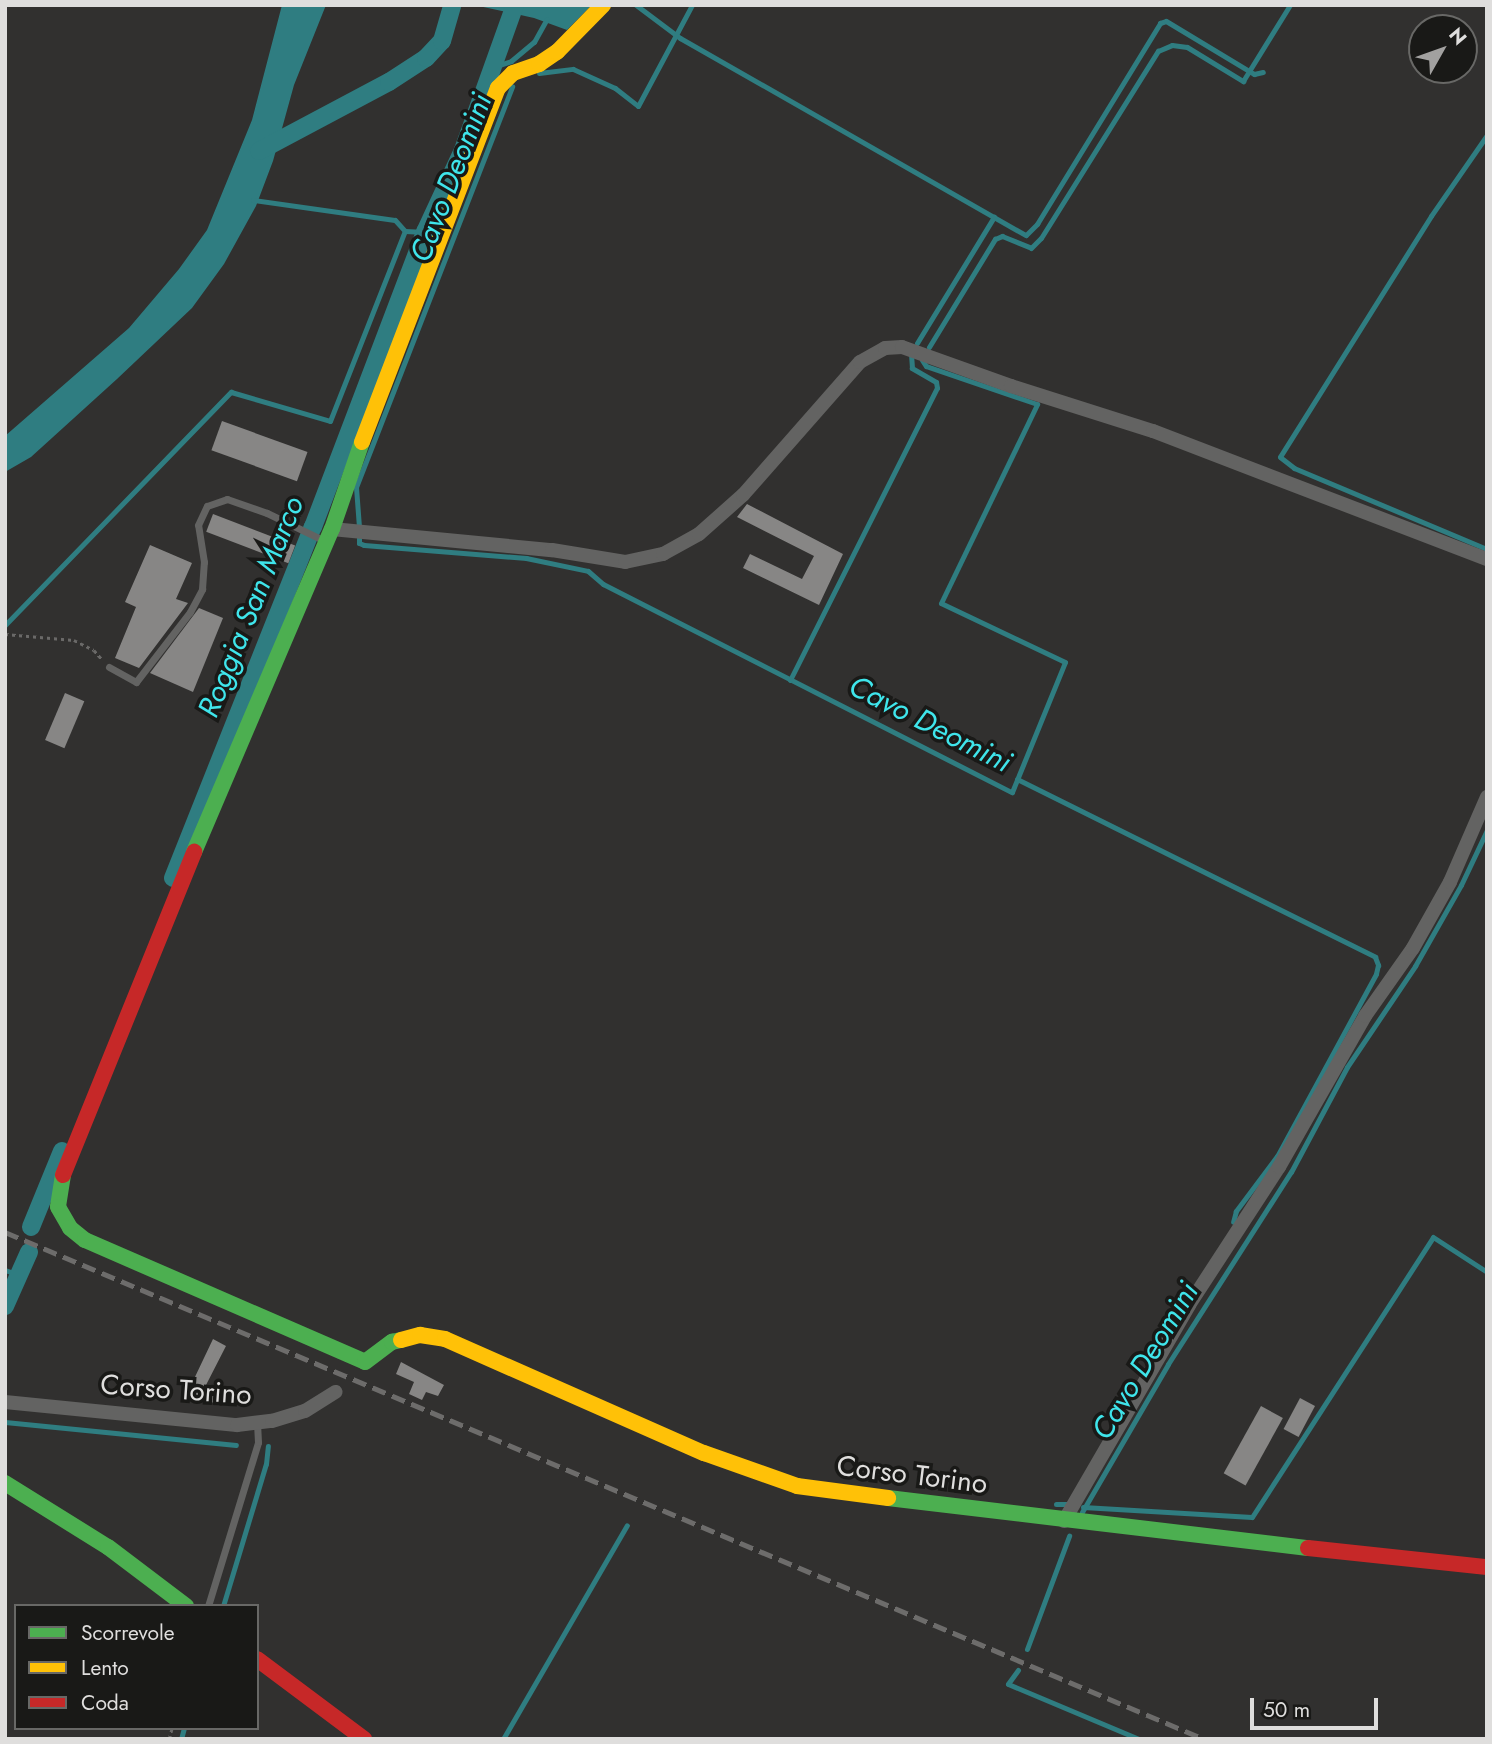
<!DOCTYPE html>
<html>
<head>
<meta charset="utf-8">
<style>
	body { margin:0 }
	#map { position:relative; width:1492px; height:1744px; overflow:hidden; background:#31302f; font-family:Jost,sans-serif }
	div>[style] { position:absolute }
	.water>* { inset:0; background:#2f7d81 }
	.stream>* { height:5px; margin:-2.5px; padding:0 2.5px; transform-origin:2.5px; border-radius:2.5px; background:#2f7d81 }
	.canal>* { height:18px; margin:-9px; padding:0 9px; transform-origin:9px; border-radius:9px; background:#2f7d81 }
	.building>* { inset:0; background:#878685; transform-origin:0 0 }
	.path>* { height:2.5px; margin-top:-1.25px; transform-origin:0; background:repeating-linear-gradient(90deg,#6a6968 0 3.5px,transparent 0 7px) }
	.lane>* { height:7px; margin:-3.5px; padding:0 3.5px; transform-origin:3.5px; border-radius:3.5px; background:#636362 }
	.street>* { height:14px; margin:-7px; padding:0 7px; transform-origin:7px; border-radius:7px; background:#636362 }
	.fast>* { height:16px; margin:-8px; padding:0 8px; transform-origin:8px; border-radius:8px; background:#4caf50 }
	.slow>* { height:16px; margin:-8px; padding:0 8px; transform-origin:8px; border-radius:8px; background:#ffc107 }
	.jam>* { height:16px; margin:-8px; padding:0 8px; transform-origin:8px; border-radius:8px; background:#c62828 }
	.rail>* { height:5px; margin-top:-2.5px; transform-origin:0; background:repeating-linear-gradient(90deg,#6d6c6b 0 14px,transparent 0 21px) }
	span { translate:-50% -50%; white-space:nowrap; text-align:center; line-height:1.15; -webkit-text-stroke:7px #191917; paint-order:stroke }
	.street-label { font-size:28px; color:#dfdedd }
	.water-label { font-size:30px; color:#3fe5eb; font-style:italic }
	.frame { position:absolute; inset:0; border:7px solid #dfdedd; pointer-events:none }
	.legend { position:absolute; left:14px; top:1604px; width:245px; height:126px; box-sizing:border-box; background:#191917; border:2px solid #686866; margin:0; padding:9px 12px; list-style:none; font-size:21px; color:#dfdedd }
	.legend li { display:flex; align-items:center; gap:14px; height:35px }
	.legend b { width:35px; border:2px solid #686866 }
	.north { position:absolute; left:1408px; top:14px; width:70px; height:70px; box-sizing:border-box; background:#191917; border:2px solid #686866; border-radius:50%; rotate:50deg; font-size:19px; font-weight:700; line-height:28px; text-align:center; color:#dfdedd }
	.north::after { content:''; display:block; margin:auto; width:24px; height:32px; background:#a2a1a0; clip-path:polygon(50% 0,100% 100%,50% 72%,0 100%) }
	.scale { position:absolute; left:1250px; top:1698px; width:128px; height:32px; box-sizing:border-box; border:4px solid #dfdedd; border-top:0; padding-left:9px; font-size:21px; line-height:24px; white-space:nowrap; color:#dfdedd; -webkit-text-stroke:5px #191917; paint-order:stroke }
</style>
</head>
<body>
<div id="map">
	<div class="water">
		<div style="clip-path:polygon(282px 5px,326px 5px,294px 85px,273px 161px,256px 206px,224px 264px,192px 308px,117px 379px,31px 457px,5px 472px,5px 436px,129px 328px,179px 269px,207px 230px,252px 120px)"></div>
		<div style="clip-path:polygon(474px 5px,592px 5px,567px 30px,534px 18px)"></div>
	</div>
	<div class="stream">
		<div style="left:636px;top:5px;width:55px;rotate:36.9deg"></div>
		<div style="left:680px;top:38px;width:398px;rotate:29.7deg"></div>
		<div style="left:1026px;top:235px;width:16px;rotate:-45deg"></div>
		<div style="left:1037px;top:224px;width:236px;rotate:-58.5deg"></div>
		<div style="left:1160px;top:23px;width:6px;rotate:-18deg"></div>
		<div style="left:1166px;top:21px;width:103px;rotate:31.1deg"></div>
		<div style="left:1254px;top:74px;width:9px;rotate:-13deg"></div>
		<div style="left:493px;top:67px;width:19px;rotate:-18deg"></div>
		<div style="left:511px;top:61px;width:30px;rotate:-40deg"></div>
		<div style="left:534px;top:42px;width:26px;rotate:-61deg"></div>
		<div style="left:539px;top:73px;width:34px;rotate:-7deg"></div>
		<div style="left:573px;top:69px;width:46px;rotate:24.3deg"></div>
		<div style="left:615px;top:88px;width:29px;rotate:38deg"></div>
		<div style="left:638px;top:106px;width:115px;rotate:-61.9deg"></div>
		<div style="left:1487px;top:135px;width:98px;rotate:124.7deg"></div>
		<div style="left:1431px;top:216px;width:284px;rotate:122.1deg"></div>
		<div style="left:1280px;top:457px;width:18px;rotate:38deg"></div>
		<div style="left:1294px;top:468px;width:209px;rotate:22.8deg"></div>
		<div style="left:253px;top:200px;width:143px;rotate:8deg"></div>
		<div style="left:395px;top:220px;width:15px;rotate:48deg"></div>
		<div style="left:917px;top:343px;width:148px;rotate:-58.6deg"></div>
		<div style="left:929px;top:347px;width:127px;rotate:-58.6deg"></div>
		<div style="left:995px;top:239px;width:8px;rotate:-23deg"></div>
		<div style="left:1002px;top:236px;width:31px;rotate:22deg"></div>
		<div style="left:1031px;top:248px;width:14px;rotate:-45deg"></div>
		<div style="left:1041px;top:238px;width:221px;rotate:-58deg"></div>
		<div style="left:1158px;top:51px;width:15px;rotate:-23deg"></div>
		<div style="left:1172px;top:45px;width:15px;rotate:8deg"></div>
		<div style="left:1187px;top:47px;width:66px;rotate:31.3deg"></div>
		<div style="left:1243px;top:81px;width:89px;rotate:-58.3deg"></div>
		<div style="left:359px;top:527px;width:40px;rotate:-94.3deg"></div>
		<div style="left:356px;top:487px;width:430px;rotate:-68.7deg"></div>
		<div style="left:359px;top:538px;width:5px;rotate:90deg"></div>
		<div style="left:359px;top:543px;width:5px;rotate:22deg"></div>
		<div style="left:364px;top:545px;width:163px;rotate:4.6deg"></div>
		<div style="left:526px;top:558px;width:63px;rotate:11.8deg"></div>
		<div style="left:588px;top:571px;width:20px;rotate:41deg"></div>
		<div style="left:603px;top:584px;width:459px;rotate:27deg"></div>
		<div style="left:1012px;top:792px;width:140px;rotate:-67.8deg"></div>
		<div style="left:1065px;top:662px;width:137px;rotate:-154.6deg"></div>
		<div style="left:941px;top:603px;width:221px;rotate:-64.2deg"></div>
		<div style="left:1037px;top:404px;width:117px;rotate:-161.1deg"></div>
		<div style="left:926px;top:366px;width:7px;rotate:-124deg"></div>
		<div style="left:5px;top:625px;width:325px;rotate:-45.9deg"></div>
		<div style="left:231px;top:392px;width:103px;rotate:16.3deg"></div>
		<div style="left:330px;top:421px;width:204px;rotate:-68.5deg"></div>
		<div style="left:405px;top:231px;width:20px;rotate:3deg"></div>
		<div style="left:790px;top:680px;width:327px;rotate:-63.3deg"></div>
		<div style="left:937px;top:388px;width:6px;rotate:-99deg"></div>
		<div style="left:936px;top:382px;width:28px;rotate:-150deg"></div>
		<div style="left:912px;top:368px;width:15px;rotate:-94deg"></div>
		<div style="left:1017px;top:779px;width:400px;rotate:26.4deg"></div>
		<div style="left:1375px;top:957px;width:9px;rotate:69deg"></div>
		<div style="left:1378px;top:965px;width:9px;rotate:103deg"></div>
		<div style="left:1376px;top:974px;width:207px;rotate:118.5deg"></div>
		<div style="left:1277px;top:1156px;width:69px;rotate:126.7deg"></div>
		<div style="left:1236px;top:1211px;width:11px;rotate:105deg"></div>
		<div style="left:5px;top:1270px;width:15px;rotate:20deg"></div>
		<div style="left:5px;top:1422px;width:232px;rotate:5.7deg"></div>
		<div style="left:1056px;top:1504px;width:11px"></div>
		<div style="left:1083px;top:1507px;width:169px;rotate:3.4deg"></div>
		<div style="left:1252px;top:1517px;width:333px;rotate:-57.1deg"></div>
		<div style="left:1433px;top:1237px;width:64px;rotate:32.9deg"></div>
		<div style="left:1082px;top:1512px;width:171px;rotate:-59.8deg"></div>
		<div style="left:1168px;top:1364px;width:228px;rotate:-57.4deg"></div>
		<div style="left:1291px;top:1172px;width:119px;rotate:-61.9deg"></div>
		<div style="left:1347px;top:1067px;width:122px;rotate:-56deg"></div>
		<div style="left:1415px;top:966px;width:93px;rotate:-60.4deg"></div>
		<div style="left:1461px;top:885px;width:61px;rotate:-64.7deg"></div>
		<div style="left:223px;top:1606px;width:148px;rotate:-73.2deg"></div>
		<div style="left:266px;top:1464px;width:18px;rotate:-84deg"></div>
		<div style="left:1027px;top:1649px;width:121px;rotate:-69.6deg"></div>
		<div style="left:1018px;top:1670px;width:17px;rotate:126deg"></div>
		<div style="left:1008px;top:1684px;width:142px;rotate:22.8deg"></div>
		<div style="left:181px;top:1739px;width:11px;rotate:-75deg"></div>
		<div style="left:503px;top:1739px;width:247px;rotate:-59.9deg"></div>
	</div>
	<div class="canal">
		<div style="left:259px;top:151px;width:147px;rotate:-28deg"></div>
		<div style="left:389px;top:82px;width:44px;rotate:-33deg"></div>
		<div style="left:426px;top:58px;width:23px;rotate:-47deg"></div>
		<div style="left:442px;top:41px;width:37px;rotate:-74deg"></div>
		<div style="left:173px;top:878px;width:378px;rotate:-68.3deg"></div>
		<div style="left:313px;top:527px;width:316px;rotate:-69.2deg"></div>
		<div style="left:425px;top:232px;width:90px;rotate:-65.1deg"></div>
		<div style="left:463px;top:150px;width:154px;rotate:-70.3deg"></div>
		<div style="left:31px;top:1227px;width:82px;rotate:-67.8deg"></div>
		<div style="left:5px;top:1306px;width:59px;rotate:-66deg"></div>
	</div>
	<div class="building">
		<div style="left:222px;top:421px;width:91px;height:31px;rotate:20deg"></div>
		<div style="clip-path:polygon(747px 504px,843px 554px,819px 605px,743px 568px,750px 554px,802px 579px,814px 556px,737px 517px)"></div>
		<div style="left:213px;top:514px;width:88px;height:19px;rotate:21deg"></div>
		<div style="clip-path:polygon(150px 545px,192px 563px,176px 599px,188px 603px,139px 668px,115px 658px,136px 607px,125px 602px)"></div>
		<div style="clip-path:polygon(199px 608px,223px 618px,193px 692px,150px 673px)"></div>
		<div style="left:65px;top:693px;width:21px;height:51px;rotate:23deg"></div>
		<div style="clip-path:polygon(213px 1339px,226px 1346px,205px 1387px,233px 1387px,230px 1404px,184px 1400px)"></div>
		<div style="clip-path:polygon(401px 1362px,444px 1385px,438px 1396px,426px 1392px,422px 1400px,409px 1394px,414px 1382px,396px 1374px)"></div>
		<div style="left:1300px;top:1398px;width:17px;height:35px;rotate:28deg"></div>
		<div style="left:1261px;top:1406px;width:25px;height:77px;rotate:29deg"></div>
	</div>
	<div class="path">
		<div style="left:5px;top:634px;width:69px;rotate:5deg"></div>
		<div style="left:74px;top:640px;width:22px;rotate:27deg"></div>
		<div style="left:94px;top:650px;width:11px;rotate:49deg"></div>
		<div style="left:169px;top:1739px;width:11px;rotate:-75deg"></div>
	</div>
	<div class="lane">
		<div style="left:109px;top:667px;width:31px;rotate:29deg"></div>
		<div style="left:136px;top:682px;width:88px;rotate:-52.4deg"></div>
		<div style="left:190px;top:612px;width:26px;rotate:-62deg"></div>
		<div style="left:202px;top:589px;width:27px;rotate:-86deg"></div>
		<div style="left:204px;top:562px;width:37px;rotate:-99deg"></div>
		<div style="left:198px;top:525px;width:21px;rotate:-65deg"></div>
		<div style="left:207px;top:506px;width:21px;rotate:-19deg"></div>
		<div style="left:227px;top:499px;width:42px;rotate:19.3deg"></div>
		<div style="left:267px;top:513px;width:64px;rotate:25.8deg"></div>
		<div style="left:208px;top:1606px;width:171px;rotate:-73deg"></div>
		<div style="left:258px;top:1442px;width:19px;rotate:-93deg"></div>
	</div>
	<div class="street">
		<div style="left:332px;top:529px;width:221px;rotate:5.5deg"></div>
		<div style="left:552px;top:550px;width:74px;rotate:9.3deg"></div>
		<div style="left:625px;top:562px;width:39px;rotate:-12deg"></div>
		<div style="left:663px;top:554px;width:41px;rotate:-29.1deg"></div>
		<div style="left:699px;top:534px;width:59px;rotate:-41.6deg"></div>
		<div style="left:743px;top:495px;width:177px;rotate:-48.7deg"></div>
		<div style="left:860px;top:362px;width:29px;rotate:-29deg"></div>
		<div style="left:885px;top:348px;width:17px;rotate:-3deg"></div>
		<div style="left:902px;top:347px;width:116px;rotate:19.7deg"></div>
		<div style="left:1011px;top:386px;width:149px;rotate:17.6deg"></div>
		<div style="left:1153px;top:431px;width:358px;rotate:21deg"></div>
		<div style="left:5px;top:1402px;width:233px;rotate:5.7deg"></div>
		<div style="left:237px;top:1425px;width:35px;rotate:-7deg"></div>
		<div style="left:272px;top:1421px;width:34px;rotate:-17deg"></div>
		<div style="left:305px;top:1411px;width:36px;rotate:-32deg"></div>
		<div style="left:1064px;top:1521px;width:250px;rotate:-59.9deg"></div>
		<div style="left:1189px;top:1305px;width:165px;rotate:-56.9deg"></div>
		<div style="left:1279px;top:1167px;width:174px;rotate:-60.3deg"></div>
		<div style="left:1365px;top:1016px;width:83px;rotate:-54.8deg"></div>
		<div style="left:1413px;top:948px;width:76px;rotate:-60.7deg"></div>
		<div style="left:1450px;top:882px;width:93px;rotate:-66.5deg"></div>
	</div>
	<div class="fast">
		<div style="left:194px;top:852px;width:351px;rotate:-66.9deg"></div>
		<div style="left:332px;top:529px;width:92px;rotate:-71deg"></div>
		<div style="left:63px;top:1175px;width:32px;rotate:99deg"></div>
		<div style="left:58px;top:1207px;width:24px;rotate:60deg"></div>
		<div style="left:70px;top:1228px;width:19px;rotate:39deg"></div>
		<div style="left:85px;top:1240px;width:305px;rotate:23.5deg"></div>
		<div style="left:365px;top:1362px;width:34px;rotate:-37deg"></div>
		<div style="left:392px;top:1342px;width:9px;rotate:-13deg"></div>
		<div style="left:5px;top:1483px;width:121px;rotate:31.9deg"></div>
		<div style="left:108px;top:1547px;width:98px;rotate:37.1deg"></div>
		<div style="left:888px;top:1498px;width:423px;rotate:6.8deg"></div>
	</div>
	<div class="slow">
		<div style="left:362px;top:442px;width:379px;rotate:-69deg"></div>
		<div style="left:498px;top:88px;width:21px;rotate:-45deg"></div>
		<div style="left:513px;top:73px;width:28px;rotate:-19deg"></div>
		<div style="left:539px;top:64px;width:22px;rotate:-34deg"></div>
		<div style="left:557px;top:52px;width:66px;rotate:-45.6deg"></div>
		<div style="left:401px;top:1340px;width:20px;rotate:-15deg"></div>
		<div style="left:420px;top:1335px;width:25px;rotate:9deg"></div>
		<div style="left:445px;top:1339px;width:283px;rotate:23.8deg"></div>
		<div style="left:704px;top:1453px;width:99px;rotate:19.5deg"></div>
		<div style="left:797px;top:1486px;width:92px;rotate:7.5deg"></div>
	</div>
	<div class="jam">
		<div style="left:63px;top:1175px;width:349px;rotate:-67.9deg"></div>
		<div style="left:1308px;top:1548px;width:180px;rotate:6.1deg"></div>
		<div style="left:257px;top:1659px;width:134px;rotate:36.8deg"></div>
	</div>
	<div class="rail">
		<div style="left:5px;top:1232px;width:1302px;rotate:22.92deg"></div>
	</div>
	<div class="street-label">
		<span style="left:176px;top:1390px;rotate:4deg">Corso Torino</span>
		<span style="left:912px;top:1475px;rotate:7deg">Corso Torino</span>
	</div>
	<div class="water-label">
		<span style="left:451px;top:178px;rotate:-69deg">Cavo Deomini</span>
		<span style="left:251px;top:607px;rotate:-68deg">Roggia San Marco</span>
		<span style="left:930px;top:724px;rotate:27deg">Cavo Deomini</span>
		<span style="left:1145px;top:1361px;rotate:-59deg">Cavo Deomini</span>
	</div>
	<div class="frame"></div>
	<ul class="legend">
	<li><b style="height:9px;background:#4caf50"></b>Scorrevole</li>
	<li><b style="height:9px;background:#ffc107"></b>Lento</li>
	<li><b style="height:9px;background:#c62828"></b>Coda</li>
	</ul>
	<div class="north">N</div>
	<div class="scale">50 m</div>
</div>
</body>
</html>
